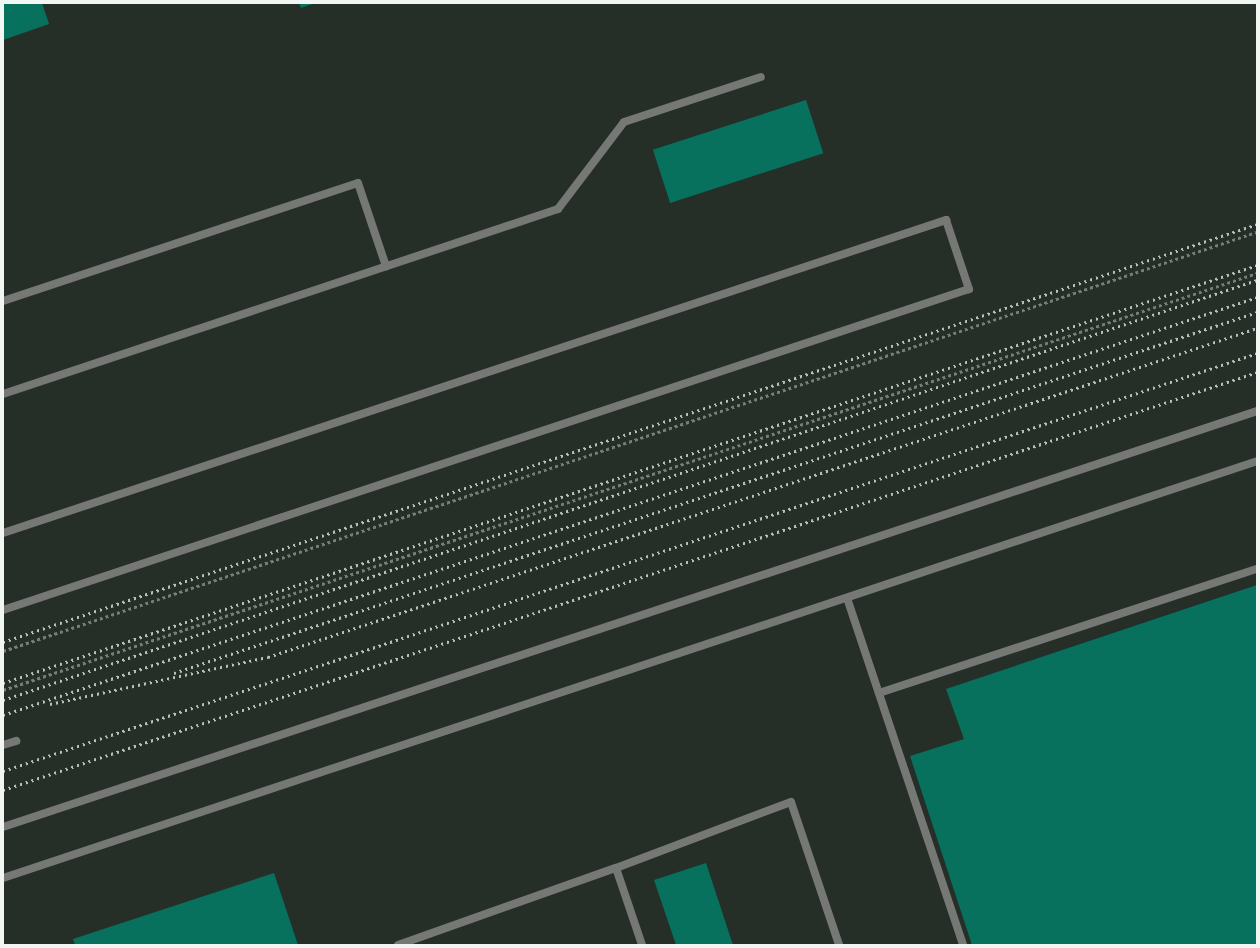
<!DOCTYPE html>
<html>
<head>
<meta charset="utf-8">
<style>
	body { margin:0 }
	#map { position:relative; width:1260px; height:948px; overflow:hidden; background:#262e28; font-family:Mulish,sans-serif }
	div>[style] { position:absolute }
	.building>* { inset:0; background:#07715e; transform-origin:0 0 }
	.path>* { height:2.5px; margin-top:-1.25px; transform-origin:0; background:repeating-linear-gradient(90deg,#777e79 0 3px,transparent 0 6px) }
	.service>* { height:8px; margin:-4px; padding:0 4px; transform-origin:4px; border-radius:4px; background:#757874 }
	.rail>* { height:3px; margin-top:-1.5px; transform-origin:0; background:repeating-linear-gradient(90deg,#b9bfbb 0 2px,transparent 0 6px) }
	span { translate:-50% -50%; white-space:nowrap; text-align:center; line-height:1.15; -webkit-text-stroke:4px #262e28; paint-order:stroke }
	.frame { position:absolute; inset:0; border:4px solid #f1f6f3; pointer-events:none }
</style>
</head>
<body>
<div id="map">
	<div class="building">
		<div style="clip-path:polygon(3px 3px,42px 3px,49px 24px,3px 40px)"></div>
		<div style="clip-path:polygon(299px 3px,315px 3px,301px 8px)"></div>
		<div style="left:806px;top:100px;width:56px;height:161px;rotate:72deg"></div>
		<div style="clip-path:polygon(1257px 585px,1257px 945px,972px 945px,910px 756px,964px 739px,946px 689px)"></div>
		<div style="clip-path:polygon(706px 863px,733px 945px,676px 945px,654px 880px)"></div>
		<div style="clip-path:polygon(274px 873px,298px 945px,75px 945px,73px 939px)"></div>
	</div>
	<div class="path">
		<div style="left:3px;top:651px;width:1322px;rotate:-18.48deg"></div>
		<div style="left:3px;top:690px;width:1322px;rotate:-18.39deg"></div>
	</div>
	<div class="service">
		<div style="left:3px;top:301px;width:374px;rotate:-18.4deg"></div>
		<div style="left:358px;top:183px;width:88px;rotate:71.4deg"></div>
		<div style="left:3px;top:394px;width:585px;rotate:-18.43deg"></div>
		<div style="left:558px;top:209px;width:109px;rotate:-52.8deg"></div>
		<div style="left:624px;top:122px;width:144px;rotate:-18.2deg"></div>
		<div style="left:3px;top:533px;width:994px;rotate:-18.36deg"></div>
		<div style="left:946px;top:220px;width:73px;rotate:71.6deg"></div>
		<div style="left:969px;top:289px;width:1018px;rotate:161.62deg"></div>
		<div style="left:847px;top:598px;width:366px;rotate:71.5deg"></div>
		<div style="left:879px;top:693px;width:398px;rotate:-18.2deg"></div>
		<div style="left:3px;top:745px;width:14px;rotate:-17deg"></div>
		<div style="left:3px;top:827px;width:1321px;rotate:-18.35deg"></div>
		<div style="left:616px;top:868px;width:187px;rotate:-20.7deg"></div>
		<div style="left:791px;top:802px;width:151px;rotate:71.4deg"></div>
		<div style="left:3px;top:878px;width:1322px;rotate:-18.39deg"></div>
		<div style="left:398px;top:945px;width:231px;rotate:-19.5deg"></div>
		<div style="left:616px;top:868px;width:81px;rotate:71.3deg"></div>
	</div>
	<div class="rail">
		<div style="left:3px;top:642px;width:1322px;rotate:-18.43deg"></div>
		<div style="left:174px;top:673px;width:1142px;rotate:-18.43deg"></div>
		<div style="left:3px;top:683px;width:1322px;rotate:-18.43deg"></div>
		<div style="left:3px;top:700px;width:1322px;rotate:-18.52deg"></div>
		<div style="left:50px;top:704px;width:223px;rotate:-12.2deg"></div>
		<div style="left:268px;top:657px;width:1042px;rotate:-18.4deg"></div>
		<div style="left:3px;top:715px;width:1322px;rotate:-18.43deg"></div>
		<div style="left:3px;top:771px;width:1322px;rotate:-18.43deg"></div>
		<div style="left:3px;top:790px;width:1322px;rotate:-18.43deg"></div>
	</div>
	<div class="frame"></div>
</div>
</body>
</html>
